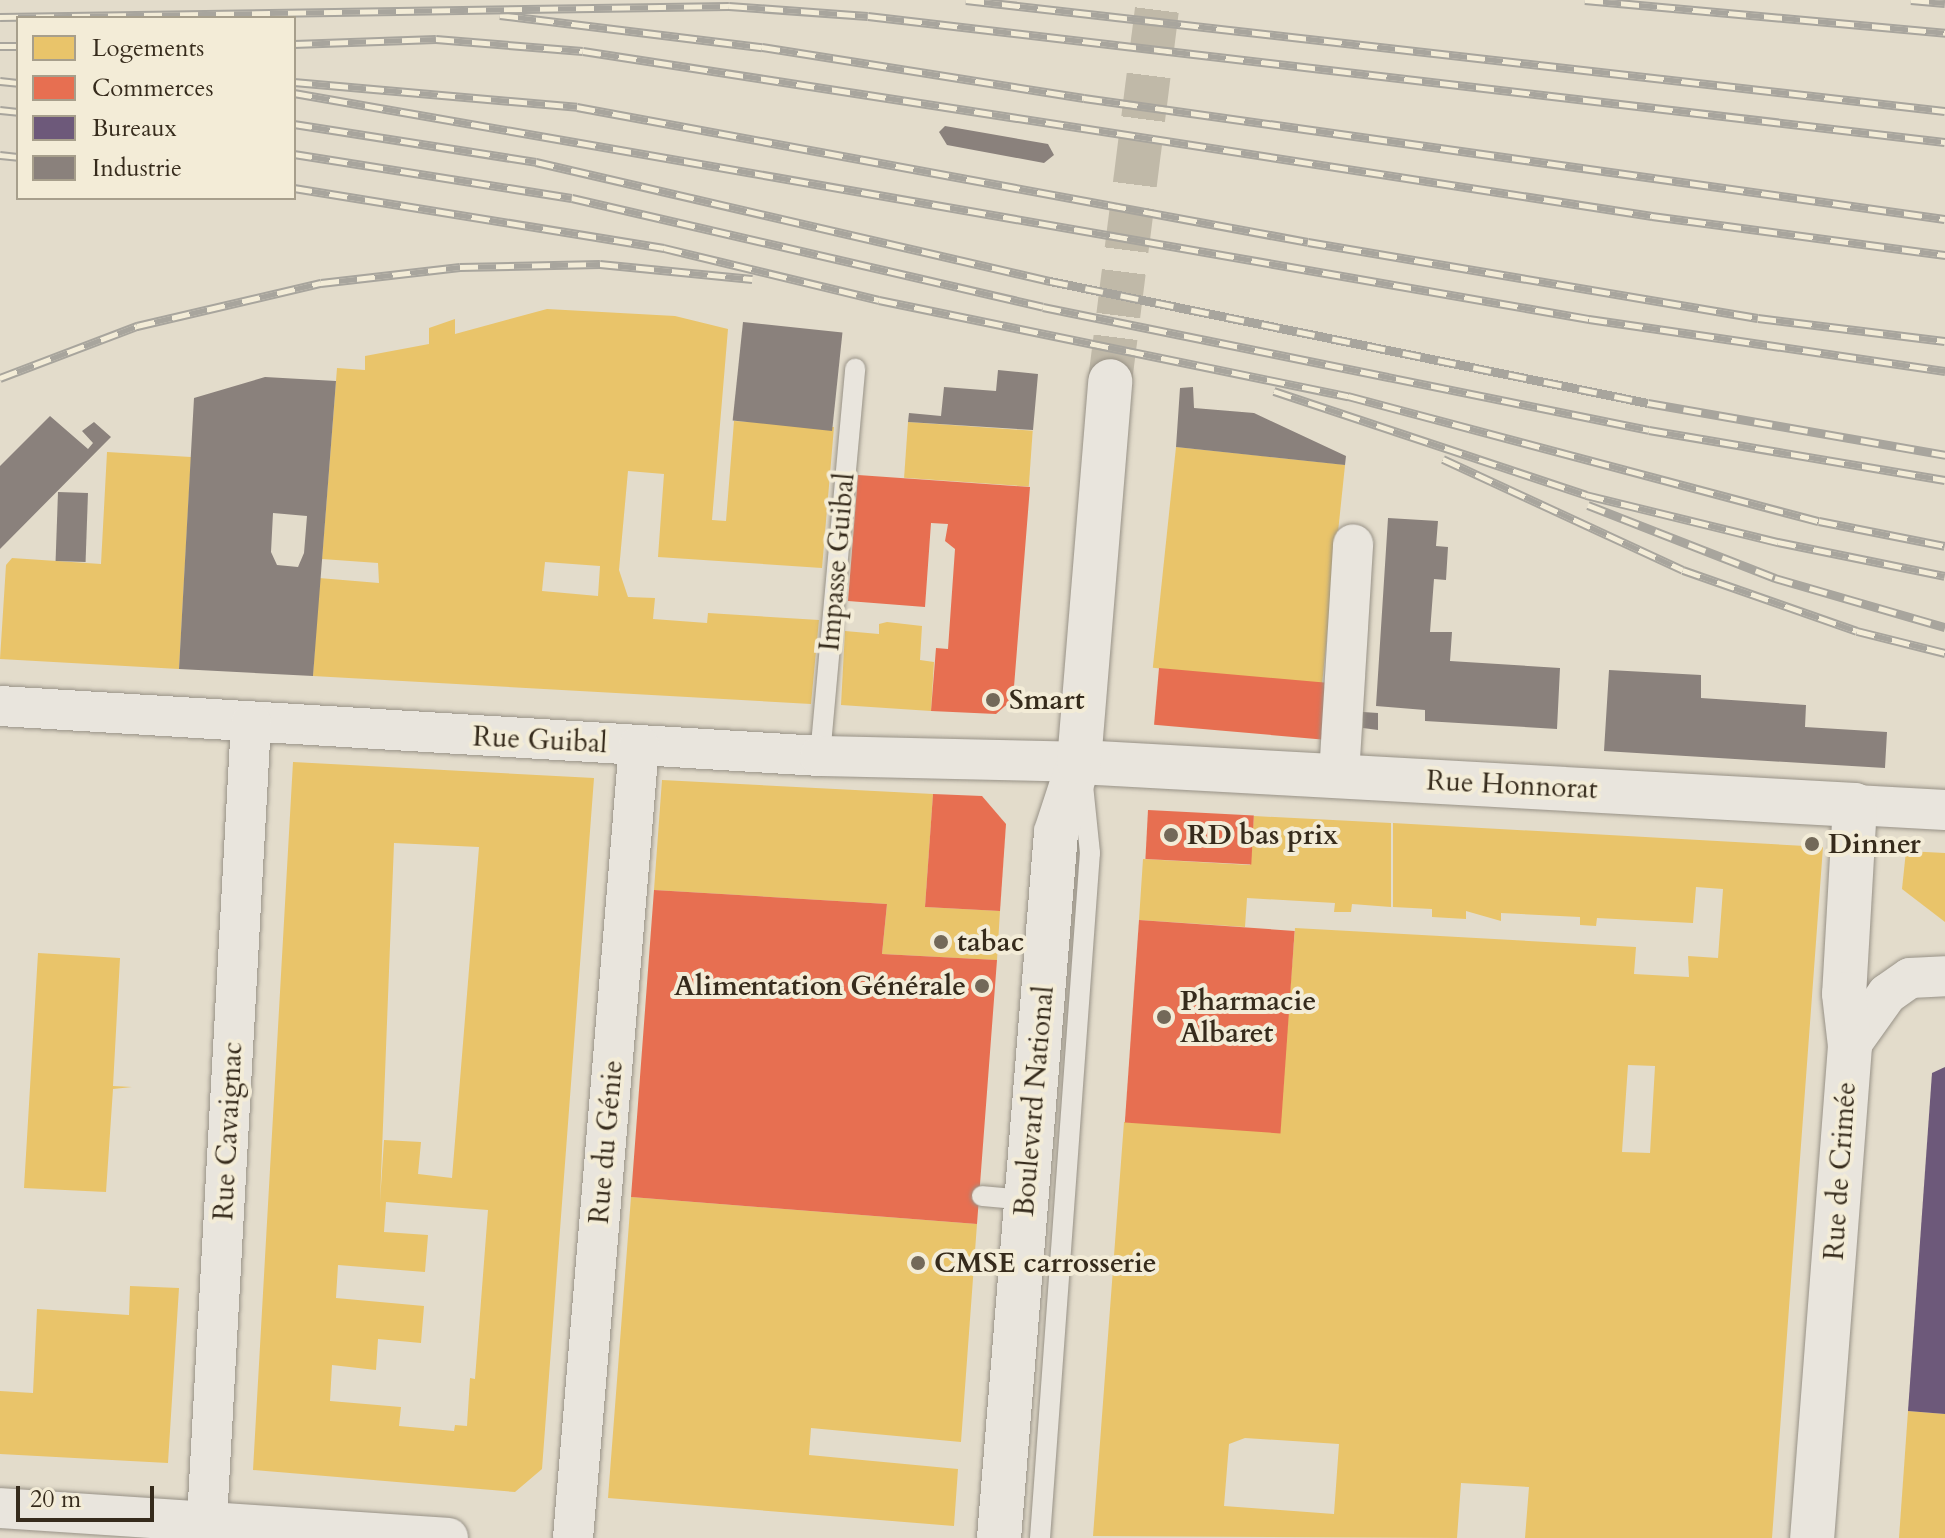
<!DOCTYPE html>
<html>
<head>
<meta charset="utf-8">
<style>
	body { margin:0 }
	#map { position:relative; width:1945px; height:1538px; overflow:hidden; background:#e3dccb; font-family:Cardo,serif }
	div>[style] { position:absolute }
	.homes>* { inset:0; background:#e9c46a; transform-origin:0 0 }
	.shops>* { inset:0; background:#e76f51; transform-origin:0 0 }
	.offices>* { inset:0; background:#6d597a }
	.industry>* { inset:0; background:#8a817c; transform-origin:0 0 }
	.tertiary-tunnel>* { height:44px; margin-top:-22px; transform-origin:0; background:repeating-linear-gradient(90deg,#c0b9a8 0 44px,transparent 0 66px) }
	.roads { filter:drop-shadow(0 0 2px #989287) drop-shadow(0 0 2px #989287) }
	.service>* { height:20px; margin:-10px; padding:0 10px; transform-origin:10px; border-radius:10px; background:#e9e5dd }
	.minor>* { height:40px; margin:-20px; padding:0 20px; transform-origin:20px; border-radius:20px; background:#e9e5dd }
	.tertiary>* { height:44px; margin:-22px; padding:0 22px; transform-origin:22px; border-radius:22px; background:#e9e5dd }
	.rail>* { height:9px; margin-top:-4.5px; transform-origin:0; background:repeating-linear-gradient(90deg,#f3ecd7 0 18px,#a8a59d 0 36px); box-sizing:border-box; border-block:2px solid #a8a59d }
	.dots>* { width:22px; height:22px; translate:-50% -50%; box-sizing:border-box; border:4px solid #f3ecd7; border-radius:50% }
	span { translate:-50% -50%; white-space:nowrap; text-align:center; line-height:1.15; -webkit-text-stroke:8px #f3ecd7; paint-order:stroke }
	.street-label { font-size:28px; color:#362b1c }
	.poi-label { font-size:28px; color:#362b1c; font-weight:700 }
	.left { translate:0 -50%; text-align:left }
	.right { translate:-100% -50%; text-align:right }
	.legend { position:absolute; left:16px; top:16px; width:280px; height:184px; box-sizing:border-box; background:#f3ecd7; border:2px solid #a79f8c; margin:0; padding:10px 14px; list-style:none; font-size:24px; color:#362b1c }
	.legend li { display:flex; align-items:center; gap:16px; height:40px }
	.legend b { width:40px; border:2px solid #a79f8c }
	.scale { position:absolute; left:16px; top:1486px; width:138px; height:36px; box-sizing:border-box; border:4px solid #362b1c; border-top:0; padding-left:10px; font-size:24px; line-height:28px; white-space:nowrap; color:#362b1c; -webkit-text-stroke:6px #f3ecd7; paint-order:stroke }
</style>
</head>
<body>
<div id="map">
	<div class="homes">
		<div style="clip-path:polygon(evenodd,547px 309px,675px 316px,728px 329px,712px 520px,726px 521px,734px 421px,834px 427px,822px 568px,658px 557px,664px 474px,628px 471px,619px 570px,628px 597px,655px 598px,653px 619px,707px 623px,708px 613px,819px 620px,811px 704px,313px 676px,319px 578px,379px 583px,378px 563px,322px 559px,337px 368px,365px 370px,365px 356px,429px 344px,429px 328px,455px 319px,455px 334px,547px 309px,545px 562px,600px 566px,598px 596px,542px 591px,545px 562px)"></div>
		<div style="left:908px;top:422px;width:125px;height:56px;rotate:4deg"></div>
		<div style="left:1176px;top:447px;width:170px;height:222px;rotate:6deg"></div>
		<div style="clip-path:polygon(107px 452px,191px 457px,179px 669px,0 659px,6px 565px,12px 558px,101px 564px)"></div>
		<div style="clip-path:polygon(887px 622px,922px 626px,920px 660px,934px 662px,931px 711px,841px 705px,845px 631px,879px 634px,879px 624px)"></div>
		<div style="clip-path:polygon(evenodd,293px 762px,594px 778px,542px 1469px,515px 1492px,253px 1470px,293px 762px,394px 843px,479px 847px,452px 1178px,418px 1174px,421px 1142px,384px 1140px,380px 1202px,394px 843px,293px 762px,386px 1202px,488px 1210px,475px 1379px,470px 1378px,467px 1426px,455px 1425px,454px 1431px,399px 1426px,401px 1407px,330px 1401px,332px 1365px,376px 1370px,378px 1339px,421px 1343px,424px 1306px,336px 1298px,338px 1265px,425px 1272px,428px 1235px,384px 1232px,386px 1202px)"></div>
		<div style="clip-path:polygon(662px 780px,933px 794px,925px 907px,1000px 911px,997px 960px,882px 954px,887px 904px,654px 890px)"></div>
		<div style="clip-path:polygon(1254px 816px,1391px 823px,1391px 907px,1352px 904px,1351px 912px,1334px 912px,1335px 903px,1247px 898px,1245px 927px,1139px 920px,1143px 859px,1250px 865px)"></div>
		<div style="clip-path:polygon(evenodd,1393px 823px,1823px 847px,1772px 1538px,1525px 1538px,1529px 1487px,1461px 1483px,1457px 1538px,1093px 1536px,1124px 1122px,1279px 1131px,1295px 928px,1636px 947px,1634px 974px,1689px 977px,1688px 956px,1718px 958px,1723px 889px,1696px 887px,1693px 923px,1597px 918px,1596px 926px,1580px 925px,1580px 917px,1501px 913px,1501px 921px,1466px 911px,1466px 919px,1432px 917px,1432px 909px,1393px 907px,1393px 823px,1628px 1065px,1655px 1066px,1650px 1153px,1622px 1152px,1628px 1065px,1393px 823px,1245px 1438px,1339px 1444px,1334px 1514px,1224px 1506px,1229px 1444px,1245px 1438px)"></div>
		<div style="clip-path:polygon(1906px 851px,1945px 853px,1945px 922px,1902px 889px)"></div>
		<div style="clip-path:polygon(38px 953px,120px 958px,113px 1086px,132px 1087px,113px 1089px,106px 1192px,24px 1188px)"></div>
		<div style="clip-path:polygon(631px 1197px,977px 1224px,961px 1442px,811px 1428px,809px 1455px,958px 1469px,954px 1526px,608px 1498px)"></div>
		<div style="clip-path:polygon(130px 1286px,179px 1288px,168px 1463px,0 1454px,0 1391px,33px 1393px,37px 1309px,129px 1315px)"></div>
		<div style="clip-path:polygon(1908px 1411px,1945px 1414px,1945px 1538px,1899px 1538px)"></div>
	</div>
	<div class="shops">
		<div style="clip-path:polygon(858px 475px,1030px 487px,1013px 699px,996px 714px,931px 711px,936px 648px,948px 649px,955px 549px,945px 541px,948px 524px,931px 523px,925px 607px,848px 601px)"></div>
		<div style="left:1159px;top:668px;width:174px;height:57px;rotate:5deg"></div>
		<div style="clip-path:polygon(933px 794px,982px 796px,1006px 824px,1000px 911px,925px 907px)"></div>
		<div style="left:1148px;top:810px;width:106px;height:49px;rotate:3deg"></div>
		<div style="clip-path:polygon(654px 890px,887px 904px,882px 954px,997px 960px,977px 1224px,631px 1197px)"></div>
		<div style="left:1139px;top:920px;width:156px;height:203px;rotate:4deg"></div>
	</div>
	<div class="offices">
		<div style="clip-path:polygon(1945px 1067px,1945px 1414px,1908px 1411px,1932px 1073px)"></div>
	</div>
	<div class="industry">
		<div style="clip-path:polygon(945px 126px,1048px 144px,1054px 155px,1044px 163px,947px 145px,939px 132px)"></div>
		<div style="left:743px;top:322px;width:100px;height:99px;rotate:6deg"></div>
		<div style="clip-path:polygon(998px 370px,1038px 374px,1033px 430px,908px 422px,909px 413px,941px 416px,944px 387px,996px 391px)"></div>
		<div style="clip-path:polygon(evenodd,265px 377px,336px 381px,313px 676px,179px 669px,194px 398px,265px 377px,273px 513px,307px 516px,304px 553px,298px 567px,277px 565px,271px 552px,273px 513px)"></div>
		<div style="clip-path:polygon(1193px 387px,1194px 408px,1254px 413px,1346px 456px,1345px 465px,1176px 447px,1180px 388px)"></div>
		<div style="clip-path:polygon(50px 416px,88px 449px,93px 443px,82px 431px,94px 422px,111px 437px,0 549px,0 466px)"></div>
		<div style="left:58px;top:492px;width:30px;height:69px;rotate:2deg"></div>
		<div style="clip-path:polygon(1388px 518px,1438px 521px,1436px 546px,1448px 547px,1446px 580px,1434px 579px,1430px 632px,1452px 632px,1450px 661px,1560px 668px,1557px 729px,1425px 721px,1425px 710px,1376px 706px)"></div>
		<div style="clip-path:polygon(1609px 670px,1701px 675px,1701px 698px,1806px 705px,1805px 727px,1887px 732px,1885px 768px,1604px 751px)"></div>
		<div style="clip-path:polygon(1363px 712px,1378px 713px,1378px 730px,1363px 728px)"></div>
	</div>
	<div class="tertiary-tunnel">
		<div style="left:1110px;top:381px;width:384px;rotate:-82.8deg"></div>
	</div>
	<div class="roads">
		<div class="service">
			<div style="left:820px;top:756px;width:389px;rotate:-84.8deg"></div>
			<div style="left:982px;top:1196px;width:44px;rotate:5.2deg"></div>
			<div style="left:1040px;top:1538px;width:687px;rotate:-85.83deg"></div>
			<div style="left:1090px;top:853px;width:68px;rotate:-95.9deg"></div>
		</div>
		<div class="minor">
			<div style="left:0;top:706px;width:822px;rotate:3.49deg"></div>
			<div style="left:820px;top:756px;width:259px;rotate:1.3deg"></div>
			<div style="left:1339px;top:775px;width:231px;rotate:-86.5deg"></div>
			<div style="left:1855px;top:805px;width:90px;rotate:3.2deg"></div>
			<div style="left:1850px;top:1046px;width:64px;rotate:-54.6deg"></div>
			<div style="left:1887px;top:994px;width:28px;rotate:-35deg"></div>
			<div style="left:1910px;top:978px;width:35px;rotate:-3deg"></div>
			<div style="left:0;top:1508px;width:449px;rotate:3.8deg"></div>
			<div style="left:206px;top:1538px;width:816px;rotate:-86.84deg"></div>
			<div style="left:573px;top:1538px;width:795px;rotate:-85.24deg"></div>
		</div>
		<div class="tertiary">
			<div style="left:1079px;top:762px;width:777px;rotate:3.17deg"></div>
			<div style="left:1855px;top:805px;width:189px;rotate:93.3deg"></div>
			<div style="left:1844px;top:994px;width:52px;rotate:83.4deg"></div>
			<div style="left:1850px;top:1046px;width:493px;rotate:94.4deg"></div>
			<div style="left:999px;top:1538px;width:708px;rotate:-85.38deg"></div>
			<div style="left:1056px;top:832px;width:74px;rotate:-71.8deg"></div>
			<div style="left:1079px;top:762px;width:382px;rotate:-85.3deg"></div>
		</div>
	</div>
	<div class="rail">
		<div style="left:966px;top:0;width:985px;rotate:6.47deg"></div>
		<div style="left:1585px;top:0;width:362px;rotate:5.2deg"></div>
		<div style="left:1911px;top:0;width:34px;rotate:5deg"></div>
		<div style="left:500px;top:15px;width:264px;rotate:7deg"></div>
		<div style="left:762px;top:47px;width:326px;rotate:9deg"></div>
		<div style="left:1084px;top:98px;width:869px;rotate:8deg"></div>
		<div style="left:0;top:17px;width:729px;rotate:-0.86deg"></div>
		<div style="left:729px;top:6px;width:139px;rotate:4.1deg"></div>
		<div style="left:868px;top:16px;width:1084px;rotate:6.67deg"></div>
		<div style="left:294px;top:44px;width:142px;rotate:-2deg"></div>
		<div style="left:436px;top:39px;width:147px;rotate:4.7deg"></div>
		<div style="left:583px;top:51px;width:1082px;rotate:8.77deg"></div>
		<div style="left:1652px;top:216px;width:296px;rotate:7.6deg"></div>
		<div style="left:0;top:46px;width:18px"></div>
		<div style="left:0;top:81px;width:18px;rotate:6deg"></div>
		<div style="left:294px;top:82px;width:284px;rotate:5deg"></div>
		<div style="left:577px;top:107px;width:743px;rotate:10.46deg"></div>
		<div style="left:1308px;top:242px;width:456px;rotate:9.6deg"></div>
		<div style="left:1758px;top:318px;width:188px;rotate:7deg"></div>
		<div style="left:294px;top:93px;width:1315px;rotate:9.9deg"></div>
		<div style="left:1589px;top:319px;width:360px;rotate:8.3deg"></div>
		<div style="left:0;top:110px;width:18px;rotate:6deg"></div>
		<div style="left:294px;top:124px;width:245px;rotate:8.9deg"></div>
		<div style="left:536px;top:162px;width:528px;rotate:13.04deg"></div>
		<div style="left:1050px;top:281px;width:610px;rotate:11.53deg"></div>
		<div style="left:1648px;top:403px;width:302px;rotate:9.9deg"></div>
		<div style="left:294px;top:154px;width:281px;rotate:9deg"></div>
		<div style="left:572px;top:198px;width:483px;rotate:13deg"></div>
		<div style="left:1043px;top:307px;width:618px;rotate:11.47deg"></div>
		<div style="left:1649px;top:430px;width:300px;rotate:9.6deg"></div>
		<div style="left:0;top:155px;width:18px;rotate:6deg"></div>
		<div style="left:294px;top:188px;width:375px;rotate:9.2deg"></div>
		<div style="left:664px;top:248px;width:221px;rotate:13.6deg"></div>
		<div style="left:879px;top:300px;width:479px;rotate:11.6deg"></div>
		<div style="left:1348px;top:396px;width:487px;rotate:14.9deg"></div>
		<div style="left:1819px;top:521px;width:128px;rotate:11.2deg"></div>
		<div style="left:0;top:378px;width:147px;rotate:-20.8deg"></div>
		<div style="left:137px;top:326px;width:189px;rotate:-13.2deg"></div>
		<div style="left:321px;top:283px;width:140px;rotate:-6.6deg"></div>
		<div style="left:460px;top:267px;width:140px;rotate:-1.2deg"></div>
		<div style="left:600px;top:264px;width:153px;rotate:5.6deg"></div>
		<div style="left:1274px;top:391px;width:329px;rotate:18.4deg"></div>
		<div style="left:1586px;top:495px;width:198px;rotate:13.8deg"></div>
		<div style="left:1778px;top:542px;width:170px;rotate:11.5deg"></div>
		<div style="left:1443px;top:459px;width:264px;rotate:24.8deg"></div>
		<div style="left:1683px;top:570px;width:184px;rotate:19.3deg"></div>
		<div style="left:1857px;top:631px;width:91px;rotate:14deg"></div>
		<div style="left:1588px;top:505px;width:201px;rotate:21.3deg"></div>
		<div style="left:1775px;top:578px;width:177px;rotate:16.1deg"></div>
	</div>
	<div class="dots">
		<div style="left:993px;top:700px;background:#736959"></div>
		<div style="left:1171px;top:835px;background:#736959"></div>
		<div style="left:1812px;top:844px;background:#736959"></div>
		<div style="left:941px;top:942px;background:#736959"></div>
		<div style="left:982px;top:986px;background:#736959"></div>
		<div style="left:1164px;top:1017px;background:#736959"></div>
		<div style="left:918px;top:1263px;background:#736959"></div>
	</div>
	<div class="street-label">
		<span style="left:837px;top:562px;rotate:-85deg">Impasse Guibal</span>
		<span style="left:540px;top:740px;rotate:3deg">Rue Guibal</span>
		<span style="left:1512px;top:785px;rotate:3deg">Rue Honnorat</span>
		<span style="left:1034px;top:1101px;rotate:-85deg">Boulevard National</span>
		<span style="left:228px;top:1131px;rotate:-87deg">Rue Cavaignac</span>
		<span style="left:606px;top:1142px;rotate:-85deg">Rue du Génie</span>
		<span style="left:1840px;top:1171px;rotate:-86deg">Rue de Crimée</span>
	</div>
	<div class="poi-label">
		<span class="left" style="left:1009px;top:700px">Smart</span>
		<span class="left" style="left:1187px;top:835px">RD bas prix</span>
		<span class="left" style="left:1828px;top:844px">Dinner</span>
		<span class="left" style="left:957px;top:942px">tabac</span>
		<span class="right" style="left:966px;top:986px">Alimentation Générale</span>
		<span class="left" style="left:1180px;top:1017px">Pharmacie<br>Albaret</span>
		<span class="left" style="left:934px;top:1263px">CMSE carrosserie</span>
	</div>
	<ul class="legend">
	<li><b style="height:22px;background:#e9c46a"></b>Logements</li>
	<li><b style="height:22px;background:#e76f51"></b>Commerces</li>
	<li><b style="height:22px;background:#6d597a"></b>Bureaux</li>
	<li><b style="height:22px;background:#8a817c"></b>Industrie</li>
	</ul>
	<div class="scale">20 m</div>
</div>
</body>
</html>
